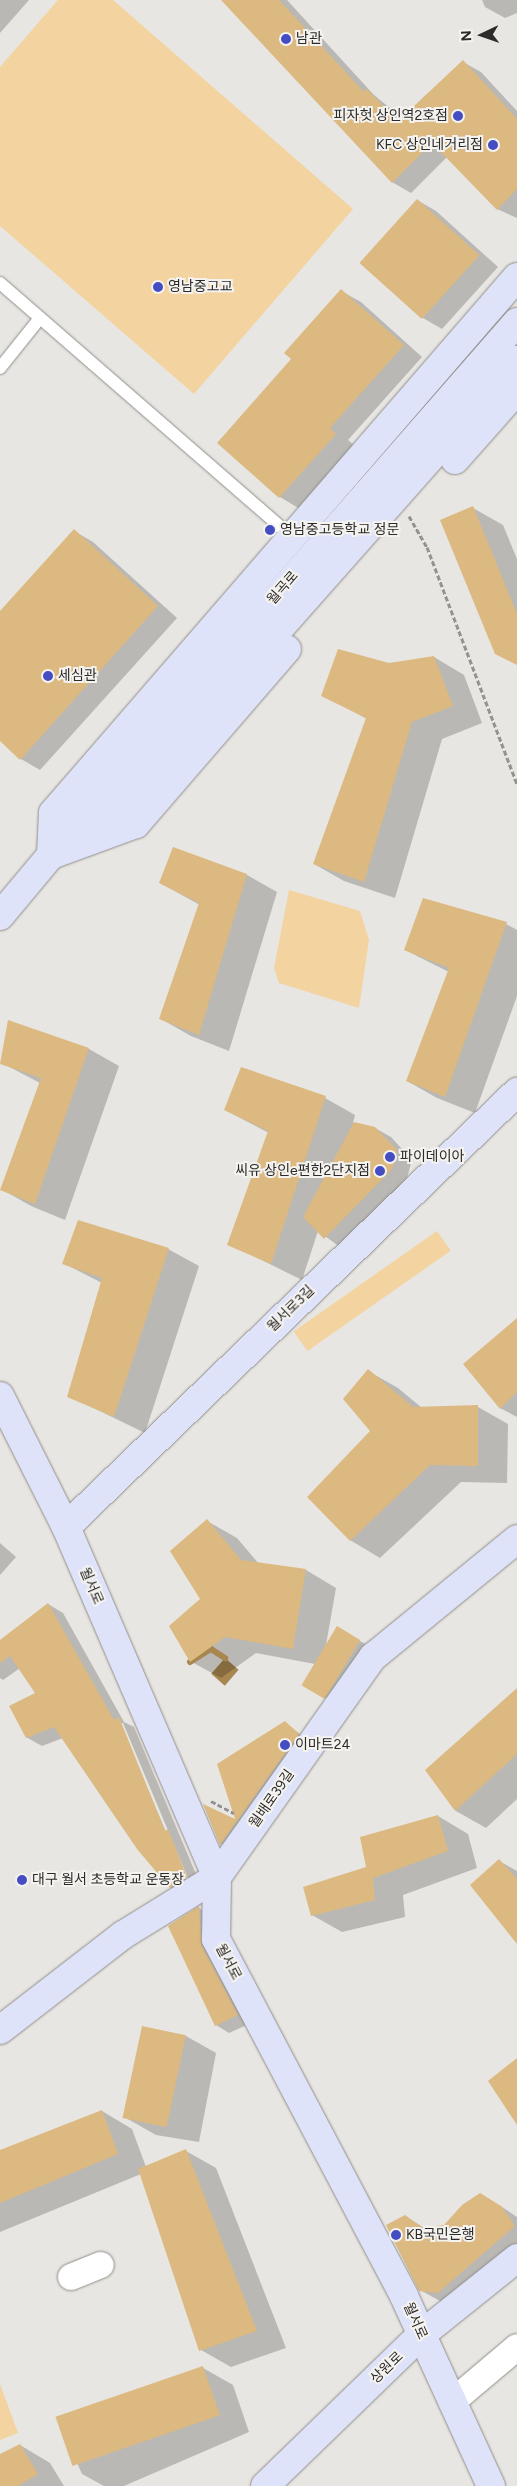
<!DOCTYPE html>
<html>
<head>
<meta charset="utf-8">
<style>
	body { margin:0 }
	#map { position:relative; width:517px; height:2486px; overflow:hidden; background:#e8e6e2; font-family:Figtree,"Noto Sans KR",sans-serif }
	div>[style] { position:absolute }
	.green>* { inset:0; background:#f3d3a0; transform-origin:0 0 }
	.water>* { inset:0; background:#a8864f; transform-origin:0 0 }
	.shadow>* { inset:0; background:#0003 }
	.stream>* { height:6px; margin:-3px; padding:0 3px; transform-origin:3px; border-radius:3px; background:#a8864f }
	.building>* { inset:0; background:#dcb980; transform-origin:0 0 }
	.path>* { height:3px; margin-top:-1.5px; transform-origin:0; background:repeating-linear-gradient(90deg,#93928f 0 5px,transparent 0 7.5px) }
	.roads { filter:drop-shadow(0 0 1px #908e8a) drop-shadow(0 0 1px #908e8a) }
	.lane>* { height:12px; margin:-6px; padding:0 6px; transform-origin:6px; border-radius:6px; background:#fff }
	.street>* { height:26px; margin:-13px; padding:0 13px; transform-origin:13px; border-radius:13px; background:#fff }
	.secondary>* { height:28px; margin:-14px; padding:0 14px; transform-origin:14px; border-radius:14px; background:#dfe3fa }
	.dots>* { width:14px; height:14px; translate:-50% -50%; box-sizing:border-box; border:2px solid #f5f3ef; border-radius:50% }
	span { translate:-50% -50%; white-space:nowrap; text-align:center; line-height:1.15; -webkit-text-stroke:4px #f5f3ef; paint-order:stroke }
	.poi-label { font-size:14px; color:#2c2b2a }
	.left { translate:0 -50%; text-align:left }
	.right { translate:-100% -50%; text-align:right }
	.street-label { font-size:14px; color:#2c2b2a }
	.north { position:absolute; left:457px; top:10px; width:50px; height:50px; -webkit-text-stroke:4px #f5f3ef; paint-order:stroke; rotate:267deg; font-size:14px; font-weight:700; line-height:20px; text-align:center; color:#2c2b2a }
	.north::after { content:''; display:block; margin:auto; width:18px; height:22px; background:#2c2b2a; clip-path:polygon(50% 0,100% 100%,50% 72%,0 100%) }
</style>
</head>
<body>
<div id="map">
	<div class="green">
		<div style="clip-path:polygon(58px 0,113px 0,353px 209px,194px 394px,0 226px,0 67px)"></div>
		<div style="clip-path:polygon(289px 890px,360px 911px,369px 940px,359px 1008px,279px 983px,274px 968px)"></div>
		<div style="left:437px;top:1231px;width:24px;height:175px;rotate:55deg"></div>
		<div style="clip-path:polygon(0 2384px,18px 2433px,0 2440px)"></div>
	</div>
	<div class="water">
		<div style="left:225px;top:1658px;width:18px;height:21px;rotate:41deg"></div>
	</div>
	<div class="shadow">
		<div style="clip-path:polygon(0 0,29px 0,0 33px)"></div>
		<div style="clip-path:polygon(223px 0,287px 0,374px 95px,402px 118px,463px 62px,481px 72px,517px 111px,517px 218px,497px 209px,447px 157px,411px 193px,392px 182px)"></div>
		<div style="clip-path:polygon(482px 0,517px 0,517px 13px,505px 18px,485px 7px)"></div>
		<div style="clip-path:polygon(417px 200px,436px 211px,498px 267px,442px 329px,423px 318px)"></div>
		<div style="clip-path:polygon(341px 291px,361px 302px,422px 357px,348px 440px,355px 446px,300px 509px,280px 497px,219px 443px,292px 359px)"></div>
		<div style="clip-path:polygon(473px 508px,503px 525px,517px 559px,517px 665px)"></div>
		<div style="clip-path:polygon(74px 531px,93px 542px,177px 618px,40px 770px,21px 759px,0 740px,0 613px)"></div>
		<div style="clip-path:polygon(434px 657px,464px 675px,482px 723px,442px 739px,395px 898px,344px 881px,314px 864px,367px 719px,323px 695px,389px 665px)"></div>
		<div style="clip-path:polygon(173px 848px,247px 875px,277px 892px,229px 1051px,191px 1036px,161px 1019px,200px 905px,160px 883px)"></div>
		<div style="clip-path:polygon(506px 924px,517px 930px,517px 996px,475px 1113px,437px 1098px,407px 1081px,449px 972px,405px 950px)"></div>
		<div style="clip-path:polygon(89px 1049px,119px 1066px,65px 1220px,31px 1206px,1px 1189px,40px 1083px,2px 1063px)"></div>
		<div style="clip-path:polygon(325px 1098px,355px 1115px,353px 1123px,375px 1128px,391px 1137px,412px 1160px,407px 1178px,340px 1247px,318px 1231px,302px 1280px,229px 1244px,269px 1133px,225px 1110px)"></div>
		<div style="clip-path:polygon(168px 1249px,199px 1266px,145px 1433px,69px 1396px,102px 1283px,63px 1263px)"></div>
		<div style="clip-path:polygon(517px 1320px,517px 1417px,500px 1408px)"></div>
		<div style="clip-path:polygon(368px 1371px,398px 1388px,422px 1408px,478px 1407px,508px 1424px,507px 1483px,461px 1482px,380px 1558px,350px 1540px,372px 1431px)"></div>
		<div style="clip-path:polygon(207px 1521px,237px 1538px,259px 1564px,306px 1570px,336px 1588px,326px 1645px,337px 1627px,370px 1647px,333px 1702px,303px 1684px,315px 1664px,256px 1653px,221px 1678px,190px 1661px,202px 1599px)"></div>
		<div style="clip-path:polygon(0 1543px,16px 1557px,0 1575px)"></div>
		<div style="clip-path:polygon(evenodd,48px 1604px,63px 1613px,124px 1722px,134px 1727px,201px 1886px,186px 1896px,170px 1887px,63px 1738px,42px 1746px,26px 1737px,37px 1694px,20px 1668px,3px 1680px,0 1678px,0 1642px,48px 1604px,120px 1723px,123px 1723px,190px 1883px,188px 1884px,120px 1723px)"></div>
		<div style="clip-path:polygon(517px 1690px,517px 1799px,486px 1828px,456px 1811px,427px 1770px)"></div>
		<div style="clip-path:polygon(285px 1723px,314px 1744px,236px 1853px,221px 1844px,205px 1807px,237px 1821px)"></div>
		<div style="clip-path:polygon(438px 1816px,468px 1834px,477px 1868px,403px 1895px,405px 1917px,342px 1932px,312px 1915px,367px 1868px)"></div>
		<div style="clip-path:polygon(499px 1861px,517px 1871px,517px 1942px)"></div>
		<div style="clip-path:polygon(199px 1908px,213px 1916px,251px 2023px,229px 2033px,216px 2025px,170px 1926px)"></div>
		<div style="clip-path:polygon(186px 2036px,216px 2053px,199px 2142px,156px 2135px,126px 2118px)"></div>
		<div style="clip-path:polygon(102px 2111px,132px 2129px,146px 2167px,186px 2151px,216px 2168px,286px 2348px,231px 2367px,201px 2350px,141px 2174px,0 2232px,0 2151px)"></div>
		<div style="clip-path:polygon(499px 2205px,517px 2217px,517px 2252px,458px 2304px,440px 2301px,420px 2290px,388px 2226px,405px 2216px,426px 2229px,445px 2226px)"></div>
		<div style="clip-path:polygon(203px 2368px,233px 2385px,249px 2432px,124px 2486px,104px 2486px,82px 2474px,64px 2433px)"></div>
		<div style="clip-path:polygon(20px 2445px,50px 2463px,64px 2486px,0 2486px,0 2456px)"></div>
	</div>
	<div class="stream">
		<div style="left:190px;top:1662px;width:25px;rotate:-32deg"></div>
		<div style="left:211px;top:1649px;width:17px;rotate:33deg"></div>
	</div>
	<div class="building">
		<div style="clip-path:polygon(221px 0,279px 0,364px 92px,367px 89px,398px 121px,463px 60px,517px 119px,517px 189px,497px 210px,432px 143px,392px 183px)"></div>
		<div style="left:417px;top:199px;width:84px;height:86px;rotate:42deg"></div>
		<div style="clip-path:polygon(341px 289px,404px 345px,330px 428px,336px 434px,279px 498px,217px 443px,291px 359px,284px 353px)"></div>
		<div style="clip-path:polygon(473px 506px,517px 614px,517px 665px,495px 654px,440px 520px)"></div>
		<div style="clip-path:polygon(74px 529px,158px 606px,20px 760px,0 741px,0 611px)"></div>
		<div style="clip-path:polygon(338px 649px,389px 663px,434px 656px,453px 706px,412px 722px,364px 882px,313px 864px,366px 718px,321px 696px)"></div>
		<div style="clip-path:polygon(173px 847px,247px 874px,199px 1035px,159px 1019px,199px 903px,159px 883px)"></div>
		<div style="clip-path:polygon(423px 898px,507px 922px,445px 1097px,406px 1081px,449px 968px,404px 950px)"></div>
		<div style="clip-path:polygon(8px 1020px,89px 1048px,35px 1204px,0 1190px,41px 1078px,0 1064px)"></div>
		<div style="clip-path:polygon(241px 1067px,326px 1096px,271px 1264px,227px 1245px,268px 1131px,224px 1110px)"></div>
		<div style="clip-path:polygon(354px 1122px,375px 1127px,397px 1150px,392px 1169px,324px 1239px,303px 1217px)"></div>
		<div style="clip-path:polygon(78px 1220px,169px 1248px,114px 1417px,67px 1397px,102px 1278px,62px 1264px)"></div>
		<div style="clip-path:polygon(517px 1318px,517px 1392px,500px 1409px,463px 1364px)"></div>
		<div style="clip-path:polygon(368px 1369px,413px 1407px,478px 1405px,478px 1466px,430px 1465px,350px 1541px,307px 1497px,370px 1431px,343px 1399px)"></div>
		<div style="clip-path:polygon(207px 1519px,241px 1560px,306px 1569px,293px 1649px,225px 1637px,190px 1662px,169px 1626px,200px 1599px,170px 1551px)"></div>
		<div style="clip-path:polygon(48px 1603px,114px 1720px,119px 1717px,165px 1831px,168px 1829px,187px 1877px,170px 1888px,137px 1849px,54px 1727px,26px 1738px,9px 1706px,35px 1693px,10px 1656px,0 1663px,0 1640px)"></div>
		<div style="left:337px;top:1626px;width:27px;height:69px;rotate:31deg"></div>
		<div style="clip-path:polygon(517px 1688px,517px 1754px,455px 1811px,425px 1770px)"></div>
		<div style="clip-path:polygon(285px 1721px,299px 1734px,220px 1845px,203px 1804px,235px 1819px,217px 1764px)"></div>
		<div style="clip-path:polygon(438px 1815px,448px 1851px,373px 1878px,375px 1900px,311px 1916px,303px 1887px,366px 1867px,360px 1837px)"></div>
		<div style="clip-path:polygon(499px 1859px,517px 1879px,517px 1944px,470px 1885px)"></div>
		<div style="clip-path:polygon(199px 1906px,202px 1946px,238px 2015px,215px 2026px,168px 1926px)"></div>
		<div style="left:142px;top:2026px;width:45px;height:94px;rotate:12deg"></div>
		<div style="clip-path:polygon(517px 2058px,517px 2125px,488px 2081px)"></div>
		<div style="clip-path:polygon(102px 2110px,118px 2154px,0 2203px,0 2150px)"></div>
		<div style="clip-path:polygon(186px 2149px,257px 2331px,199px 2351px,138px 2169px)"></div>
		<div style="clip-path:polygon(480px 2193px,501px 2206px,515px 2226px,438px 2293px,419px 2291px,386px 2225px,405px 2215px,423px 2228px,444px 2225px,462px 2205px)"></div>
		<div style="left:203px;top:2366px;width:52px;height:156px;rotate:71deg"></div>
		<div style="clip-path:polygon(20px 2444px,38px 2474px,18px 2486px,0 2486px,0 2454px)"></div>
	</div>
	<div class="path">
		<div style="left:409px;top:516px;width:36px;rotate:60deg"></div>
		<div style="left:427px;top:547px;width:254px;rotate:69.2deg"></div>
		<div style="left:211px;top:1801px;width:26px;rotate:28deg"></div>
	</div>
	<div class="roads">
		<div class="lane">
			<div style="left:0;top:283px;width:388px;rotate:41deg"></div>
			<div style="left:0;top:368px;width:64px;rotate:-51.3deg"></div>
		</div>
		<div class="street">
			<div style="left:71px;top:2277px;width:32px;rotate:-22deg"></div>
			<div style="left:452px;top:2402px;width:85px;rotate:-40.2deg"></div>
		</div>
		<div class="secondary">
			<div style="left:517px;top:322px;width:708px;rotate:131.16deg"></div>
			<div style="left:51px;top:855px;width:79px;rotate:-33.1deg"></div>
			<div style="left:117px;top:812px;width:604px;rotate:-48.49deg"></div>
			<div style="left:455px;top:460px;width:94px;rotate:-48.5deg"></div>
			<div style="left:51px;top:855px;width:42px;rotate:-87.3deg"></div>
			<div style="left:53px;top:813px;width:709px;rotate:-49.12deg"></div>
			<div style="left:0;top:916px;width:80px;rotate:-50.1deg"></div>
			<div style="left:51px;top:855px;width:90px;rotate:-20deg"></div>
			<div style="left:136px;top:824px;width:231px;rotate:-49.2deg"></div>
			<div style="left:0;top:1396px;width:147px;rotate:63.3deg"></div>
			<div style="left:66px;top:1527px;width:381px;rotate:66.7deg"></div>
			<div style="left:217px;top:1877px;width:62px;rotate:90.9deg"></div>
			<div style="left:216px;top:1939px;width:403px;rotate:62.2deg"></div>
			<div style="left:404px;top:2296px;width:209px;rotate:65.4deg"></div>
			<div style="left:66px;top:1527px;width:627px;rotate:-43.97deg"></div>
			<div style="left:0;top:2030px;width:155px;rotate:-37.7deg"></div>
			<div style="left:123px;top:1935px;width:110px;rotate:-31.7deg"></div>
			<div style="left:217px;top:1877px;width:270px;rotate:-54.7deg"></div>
			<div style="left:373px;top:1657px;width:186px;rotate:-39.3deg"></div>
			<div style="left:265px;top:2486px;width:217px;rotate:-44.1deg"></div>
			<div style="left:421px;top:2335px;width:123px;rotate:-38.7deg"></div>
		</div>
	</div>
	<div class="dots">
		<div style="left:286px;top:39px;background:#444dc2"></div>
		<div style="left:458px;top:116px;background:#444dc2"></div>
		<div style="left:493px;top:145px;background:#444dc2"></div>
		<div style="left:158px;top:287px;background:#444dc2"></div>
		<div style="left:270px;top:530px;background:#444dc2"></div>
		<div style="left:48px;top:676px;background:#444dc2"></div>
		<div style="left:390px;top:1157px;background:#444dc2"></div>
		<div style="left:380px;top:1171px;background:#444dc2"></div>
		<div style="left:285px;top:1745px;background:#444dc2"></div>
		<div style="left:22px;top:1880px;background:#444dc2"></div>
		<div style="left:396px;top:2235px;background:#444dc2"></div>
	</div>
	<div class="poi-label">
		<span class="left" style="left:296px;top:39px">남관</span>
		<span class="right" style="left:448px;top:116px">피자헛 상인역2호점</span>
		<span class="right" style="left:483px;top:145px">KFC 상인네거리점</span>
		<span class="left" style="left:168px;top:287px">영남중고교</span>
		<span class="left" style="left:280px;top:530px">영남중고등학교 정문</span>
		<span class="left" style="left:58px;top:676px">세심관</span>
		<span class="left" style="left:400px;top:1157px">파이데이아</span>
		<span class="right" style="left:370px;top:1171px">씨유 상인e편한2단지점</span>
		<span class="left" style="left:295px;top:1745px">이마트24</span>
		<span class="left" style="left:32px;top:1880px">대구 월서 초등학교 운동장</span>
		<span class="left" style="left:406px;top:2235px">KB국민은행</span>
	</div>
	<div class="street-label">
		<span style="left:283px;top:588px;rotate:-49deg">월곡로</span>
		<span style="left:291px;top:1309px;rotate:-44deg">월서로3길</span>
		<span style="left:91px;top:1586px;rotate:67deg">월서로</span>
		<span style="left:272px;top:1799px;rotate:-55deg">월배로39길</span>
		<span style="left:228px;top:1962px;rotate:62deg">월서로</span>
		<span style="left:415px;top:2321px;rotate:66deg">월서로</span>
		<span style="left:387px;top:2368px;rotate:-44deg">상원로</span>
	</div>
	<div class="north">N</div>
</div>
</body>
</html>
